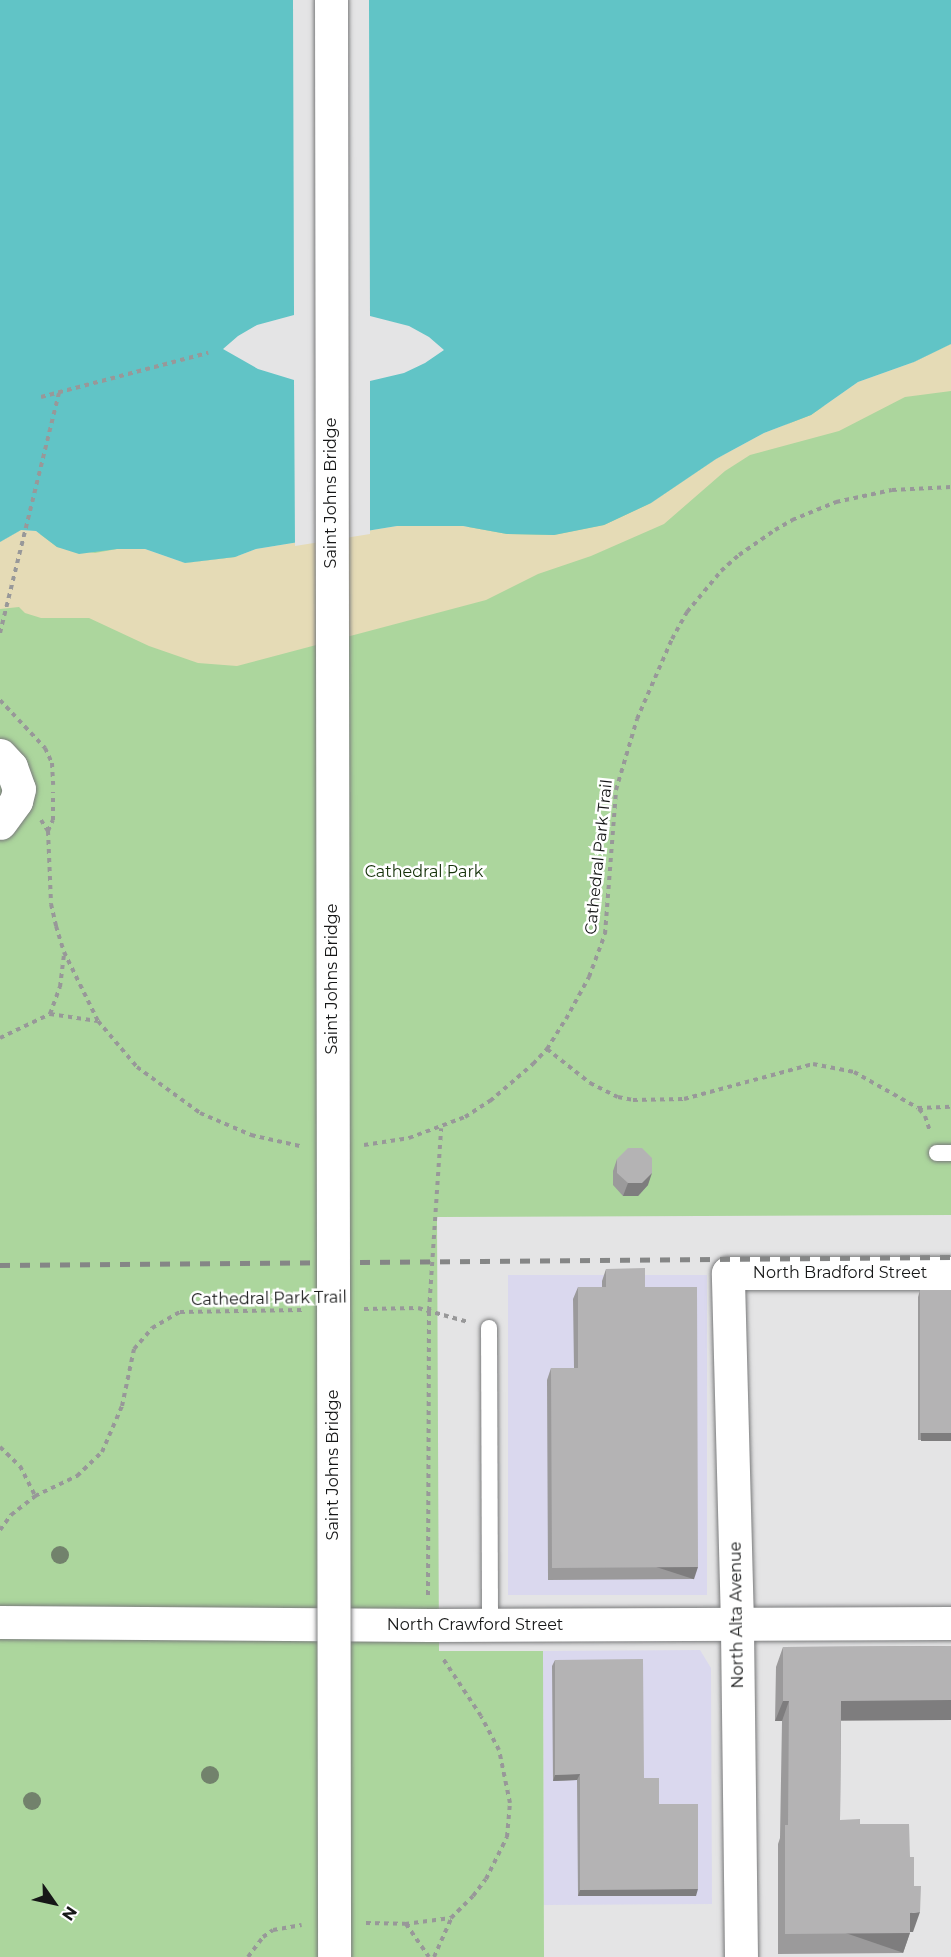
<!DOCTYPE html>
<html>
<head>
<meta charset="utf-8">
<style>
	body { margin:0 }
	#map { position:relative; width:951px; height:1957px; overflow:hidden; background:#e4e4e5; font-family:Montserrat,sans-serif }
	div>[style] { position:absolute }
	.industrial>* { inset:0; background:#dad8ee; transform-origin:0 0 }
	.green>* { inset:0; background:#acd69d }
	.sand>* { inset:0; background:#e5dbb6 }
	.water>* { inset:0; background:#61c4c6 }
	.pier>* { inset:0; background:#e4e4e5 }
	.path>* { height:4px; margin-top:-2px; transform-origin:0; background:repeating-linear-gradient(90deg,#989899 0 4.5px,transparent 0 9px) }
	.roads { filter:drop-shadow(0 0 2px #797a7b) drop-shadow(0 0 2px #797a7b) }
	.lane>* { height:16px; margin:-8px; padding:0 8px; transform-origin:8px; border-radius:8px; background:#fff }
	.street>* { height:33px; margin:-16.5px; padding:0 16.5px; transform-origin:16.5px; border-radius:16.5px; background:#fff }
	.rail>* { height:4.5px; margin-top:-2.25px; transform-origin:0; background:repeating-linear-gradient(90deg,#858686 0 10px,transparent 0 20px) }
	.bridges { filter:drop-shadow(0 0 2px #797a7b) drop-shadow(0 0 2px #797a7b) }
	.primary-bridge>* { height:33px; margin:-16.5px; padding:0 16.5px; transform-origin:16.5px; border-radius:16.5px; background:#fff }
	.trees>* { width:18px; height:18px; margin:-9px; border-radius:50%; background:#72826c }
	.wall>* { inset:0; background:#9b9a9b }
	.shaded-wall>* { inset:0; background:#7e7d7e; transform-origin:0 0 }
	.building>* { inset:0; background:#b4b3b4; transform-origin:0 0 }
	span { translate:-50% -50%; white-space:nowrap; text-align:center; line-height:1.15; -webkit-text-stroke:5px #fff; paint-order:stroke }
	.street-label { font-size:16px; color:#161717 }
	.park-label { font-size:16px; color:#153209 }
	.north { position:absolute; left:24px; top:1873px; width:60px; height:60px; -webkit-text-stroke:4px #fff; paint-order:stroke; rotate:124deg; font-size:16px; font-weight:700; line-height:24px; text-align:center; color:#161717 }
	.north::after { content:''; display:block; margin:auto; width:21px; height:27px; background:#161717; clip-path:polygon(50% 0,100% 100%,50% 72%,0 100%) }
</style>
</head>
<body>
<div id="map">
	<div class="industrial">
		<div style="left:707px;top:1275px;width:320px;height:199px;rotate:90deg"></div>
		<div style="clip-path:polygon(700px 1650px,711px 1668px,712px 1904px,544px 1905px,543px 1651px)"></div>
	</div>
	<div class="green">
		<div style="clip-path:polygon(951px 344px,951px 1215px,437px 1217px,439px 1651px,543px 1651px,544px 1957px,0 1957px,0 542px,21px 530px,185px 563px,651px 503px,716px 459px)"></div>
	</div>
	<div class="sand">
		<div style="clip-path:polygon(951px 344px,951px 391px,905px 397px,839px 431px,750px 455px,725px 471px,664px 524px,591px 556px,538px 574px,486px 600px,237px 666px,198px 663px,149px 646px,89px 618px,41px 618px,25px 613px,19px 607px,0 609px,0 542px,21px 530px,36px 531px,57px 547px,95px 553px,117px 549px,145px 549px,185px 563px,235px 557px,256px 549px,397px 526px,463px 526px,507px 534px,554px 535px,604px 525px,651px 503px,716px 459px,764px 433px,811px 415px,858px 382px,914px 362px)"></div>
	</div>
	<div class="water">
		<div style="clip-path:polygon(0 0,951px 0,951px 344px,914px 362px,858px 382px,811px 415px,764px 433px,716px 459px,651px 503px,604px 525px,554px 535px,507px 534px,463px 526px,397px 526px,256px 549px,235px 557px,185px 563px,145px 549px,117px 549px,79px 554px,57px 547px,36px 531px,21px 530px,0 542px)"></div>
	</div>
	<div class="pier">
		<div style="clip-path:polygon(293px 0,369px 0,370px 316px,409px 326px,429px 337px,444px 350px,425px 363px,404px 373px,370px 381px,370px 534px,295px 546px,294px 380px,258px 369px,223px 349px,238px 336px,257px 325px,294px 315px)"></div>
	</div>
	<div class="path">
		<div style="left:41px;top:397px;width:173px;rotate:-14.8deg"></div>
		<div style="left:0;top:633px;width:247px;rotate:-76.2deg"></div>
		<div style="left:0;top:700px;width:66px;rotate:46.8deg"></div>
		<div style="left:45px;top:748px;width:17px;rotate:65deg"></div>
		<div style="left:52px;top:763px;width:22px;rotate:87deg"></div>
		<div style="left:41px;top:820px;width:13px;rotate:58deg"></div>
		<div style="left:48px;top:831px;width:73px;rotate:87.6deg"></div>
		<div style="left:51px;top:904px;width:23px;rotate:77deg"></div>
		<div style="left:56px;top:926px;width:27px;rotate:73deg"></div>
		<div style="left:64px;top:952px;width:77px;rotate:63.8deg"></div>
		<div style="left:98px;top:1021px;width:60px;rotate:49.7deg"></div>
		<div style="left:137px;top:1067px;width:78px;rotate:36.1deg"></div>
		<div style="left:200px;top:1113px;width:56px;rotate:23.3deg"></div>
		<div style="left:251px;top:1135px;width:50px;rotate:12.7deg"></div>
		<div style="left:48px;top:831px;width:12px;rotate:-66deg"></div>
		<div style="left:53px;top:820px;width:28px;rotate:-90deg"></div>
		<div style="left:50px;top:1014px;width:29px;rotate:-70deg"></div>
		<div style="left:60px;top:987px;width:33px;rotate:-83deg"></div>
		<div style="left:0;top:1038px;width:55px;rotate:-25.6deg"></div>
		<div style="left:50px;top:1014px;width:48px;rotate:8.5deg"></div>
		<div style="left:547px;top:1049px;width:55px;rotate:38.3deg"></div>
		<div style="left:590px;top:1083px;width:31px;rotate:27deg"></div>
		<div style="left:618px;top:1097px;width:15px;rotate:11deg"></div>
		<div style="left:633px;top:1100px;width:51px;rotate:-1.1deg"></div>
		<div style="left:684px;top:1099px;width:134px;rotate:-15.2deg"></div>
		<div style="left:813px;top:1064px;width:42px;rotate:11deg"></div>
		<div style="left:854px;top:1072px;width:73px;rotate:29.4deg"></div>
		<div style="left:918px;top:1108px;width:33px;rotate:-2deg"></div>
		<div style="left:919px;top:1109px;width:9px;rotate:49deg"></div>
		<div style="left:925px;top:1116px;width:16px;rotate:72deg"></div>
		<div style="left:364px;top:1145px;width:46px;rotate:-8.8deg"></div>
		<div style="left:409px;top:1138px;width:60px;rotate:-20.6deg"></div>
		<div style="left:465px;top:1117px;width:30px;rotate:-33deg"></div>
		<div style="left:490px;top:1101px;width:57px;rotate:-40.7deg"></div>
		<div style="left:533px;top:1064px;width:21px;rotate:-47deg"></div>
		<div style="left:547px;top:1049px;width:36px;rotate:-58deg"></div>
		<div style="left:566px;top:1019px;width:48px;rotate:-61.3deg"></div>
		<div style="left:589px;top:977px;width:46px;rotate:-69.6deg"></div>
		<div style="left:605px;top:934px;width:144px;rotate:-85.6deg"></div>
		<div style="left:616px;top:790px;width:74px;rotate:-73.5deg"></div>
		<div style="left:637px;top:719px;width:87px;rotate:-66.4deg"></div>
		<div style="left:672px;top:639px;width:31px;rotate:-61deg"></div>
		<div style="left:687px;top:612px;width:53px;rotate:-50.3deg"></div>
		<div style="left:721px;top:571px;width:24px;rotate:-42deg"></div>
		<div style="left:739px;top:555px;width:44px;rotate:-34.8deg"></div>
		<div style="left:775px;top:530px;width:20px;rotate:-30deg"></div>
		<div style="left:792px;top:520px;width:48px;rotate:-22.2deg"></div>
		<div style="left:836px;top:502px;width:57px;rotate:-12.1deg"></div>
		<div style="left:892px;top:490px;width:59px;rotate:-2.9deg"></div>
		<div style="left:364px;top:1309px;width:54px;rotate:-1.1deg"></div>
		<div style="left:418px;top:1308px;width:52px;rotate:15.6deg"></div>
		<div style="left:0;top:1447px;width:28px;rotate:44deg"></div>
		<div style="left:20px;top:1466px;width:34px;rotate:63deg"></div>
		<div style="left:0;top:1530px;width:19px;rotate:-54deg"></div>
		<div style="left:11px;top:1515px;width:31px;rotate:-38deg"></div>
		<div style="left:35px;top:1496px;width:47px;rotate:-25.5deg"></div>
		<div style="left:77px;top:1476px;width:35px;rotate:-44deg"></div>
		<div style="left:102px;top:1452px;width:50px;rotate:-66.5deg"></div>
		<div style="left:122px;top:1406px;width:58px;rotate:-78.1deg"></div>
		<div style="left:134px;top:1349px;width:28px;rotate:-49deg"></div>
		<div style="left:152px;top:1328px;width:32px;rotate:-30deg"></div>
		<div style="left:180px;top:1312px;width:122px;rotate:-0.9deg"></div>
		<div style="left:428px;top:1595px;width:284px;rotate:-89.8deg"></div>
		<div style="left:429px;top:1311px;width:183px;rotate:-86.2deg"></div>
		<div style="left:366px;top:1923px;width:39px;rotate:1deg"></div>
		<div style="left:405px;top:1924px;width:46px;rotate:-7.4deg"></div>
		<div style="left:451px;top:1918px;width:31px;rotate:-45deg"></div>
		<div style="left:473px;top:1896px;width:21px;rotate:-53deg"></div>
		<div style="left:486px;top:1879px;width:47px;rotate:-63.4deg"></div>
		<div style="left:507px;top:1837px;width:34px;rotate:-85deg"></div>
		<div style="left:510px;top:1803px;width:54px;rotate:-101.7deg"></div>
		<div style="left:499px;top:1750px;width:38px;rotate:-118deg"></div>
		<div style="left:481px;top:1716px;width:71px;rotate:-123.5deg"></div>
		<div style="left:406px;top:1924px;width:40px;rotate:55.1deg"></div>
		<div style="left:248px;top:1957px;width:25px;rotate:-53deg"></div>
		<div style="left:263px;top:1937px;width:12px;rotate:-35deg"></div>
		<div style="left:273px;top:1930px;width:29px;rotate:-10deg"></div>
		<div style="left:434px;top:1957px;width:42px;rotate:-65.9deg"></div>
	</div>
	<div class="roads">
		<div class="lane">
			<div style="left:937px;top:1153px;width:14px"></div>
			<div style="left:489px;top:1328px;width:297px;rotate:89.8deg"></div>
		</div>
		<div class="street">
			<div style="left:0;top:755px;width:16px;rotate:47deg"></div>
			<div style="left:11px;top:767px;width:23px;rotate:70deg"></div>
			<div style="left:19px;top:789px;width:12px;rotate:104deg"></div>
			<div style="left:16px;top:801px;width:27px;rotate:126deg"></div>
			<div style="left:0;top:1622px;width:430px;rotate:0.4deg"></div>
			<div style="left:430px;top:1625px;width:521px;rotate:-0.22deg"></div>
			<div style="left:741px;top:1957px;width:333px;rotate:-90.7deg"></div>
			<div style="left:737px;top:1624px;width:351px;rotate:-91.5deg"></div>
			<div style="left:728px;top:1273px;width:223px"></div>
		</div>
	</div>
	<div class="rail">
		<div style="left:0;top:1265px;width:951px;rotate:-0.48deg"></div>
	</div>
	<div class="bridges">
		<div class="primary-bridge">
			<div style="left:331px;top:0;width:1957px;rotate:89.91deg"></div>
		</div>
	</div>
	<div class="trees">
		<div style="left:60px;top:1555px"></div>
		<div style="left:210px;top:1775px"></div>
		<div style="left:32px;top:1801px"></div>
	</div>
	<div class="wall">
		<div style="clip-path:polygon(617px 1159px,648px 1185px,638px 1196px,623px 1196px,613px 1185px,613px 1171px)"></div>
		<div style="clip-path:polygon(606px 1269px,645px 1287px,694px 1579px,548px 1580px,547px 1380px,551px 1368px,574px 1368px,573px 1299px,578px 1287px,602px 1287px,602px 1281px)"></div>
		<div style="clip-path:polygon(920px 1290px,951px 1440px,918px 1440px,918px 1297px)"></div>
		<div style="clip-path:polygon(951px 1646px,951px 1720px,841px 1721px,840px 1820px,860px 1824px,910px 1857px,913px 1932px,910px 1932px,903px 1953px,778px 1954px,778px 1844px,780px 1838px,782px 1721px,775px 1721px,776px 1667px,783px 1647px)"></div>
		<div style="clip-path:polygon(555px 1660px,644px 1778px,659px 1804px,696px 1896px,578px 1896px,577px 1780px,553px 1781px,552px 1666px)"></div>
	</div>
	<div class="shaded-wall">
		<div style="clip-path:polygon(652px 1173px,648px 1185px,638px 1196px,623px 1196px,628px 1183px)"></div>
		<div style="left:921px;top:1433px;width:30px;height:8px"></div>
		<div style="left:698px;top:1567px;width:13px;height:146px;rotate:108deg"></div>
		<div style="left:951px;top:1700px;width:20px;height:110px;rotate:90deg"></div>
		<div style="clip-path:polygon(783px 1701px,789px 1701px,782px 1721px,775px 1721px)"></div>
		<div style="clip-path:polygon(580px 1774px,577px 1780px,553px 1781px,555px 1775px)"></div>
		<div style="clip-path:polygon(698px 1889px,696px 1896px,578px 1896px,580px 1890px)"></div>
		<div style="clip-path:polygon(920px 1912px,913px 1932px,903px 1932px,910px 1913px)"></div>
		<div style="left:910px;top:1933px;width:21px;height:125px;rotate:109deg"></div>
	</div>
	<div class="building">
		<div style="clip-path:polygon(628px 1148px,642px 1148px,652px 1158px,652px 1173px,642px 1183px,628px 1183px,617px 1173px,617px 1159px)"></div>
		<div style="clip-path:polygon(645px 1268px,645px 1287px,697px 1287px,698px 1567px,552px 1568px,551px 1368px,578px 1368px,578px 1287px,606px 1287px,606px 1269px)"></div>
		<div style="left:920px;top:1290px;width:31px;height:143px"></div>
		<div style="clip-path:polygon(951px 1646px,951px 1700px,841px 1701px,840px 1820px,860px 1819px,860px 1824px,909px 1824px,910px 1857px,914px 1857px,914px 1886px,921px 1886px,920px 1912px,910px 1913px,910px 1933px,785px 1934px,785px 1825px,788px 1825px,789px 1701px,783px 1701px,783px 1647px)"></div>
		<div style="clip-path:polygon(643px 1659px,644px 1778px,659px 1778px,659px 1804px,698px 1804px,698px 1889px,580px 1890px,580px 1774px,555px 1775px,555px 1660px)"></div>
	</div>
	<div class="street-label">
		<span style="left:331px;top:493px;rotate:-90deg">Saint Johns Bridge</span>
		<span style="left:599px;top:857px;rotate:-84deg">Cathedral Park Trail</span>
		<span style="left:332px;top:979px;rotate:-90deg">Saint Johns Bridge</span>
		<span style="left:840px;top:1273px">North Bradford Street</span>
		<span style="left:269px;top:1299px;rotate:-1deg">Cathedral Park Trail</span>
		<span style="left:333px;top:1465px;rotate:-90deg">Saint Johns Bridge</span>
		<span style="left:737px;top:1615px;rotate:-91deg">North Alta Avenue</span>
		<span style="left:475px;top:1625px">North Crawford Street</span>
	</div>
	<div class="park-label">
		<span style="left:424px;top:872px">Cathedral Park</span>
	</div>
	<div class="north">N</div>
</div>
</body>
</html>
